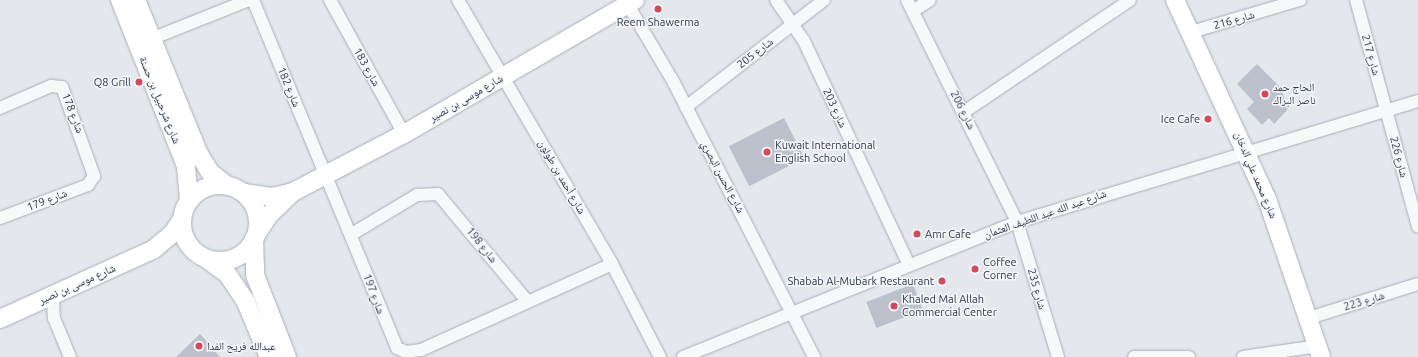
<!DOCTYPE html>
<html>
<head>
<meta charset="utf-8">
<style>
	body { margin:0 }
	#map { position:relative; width:1418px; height:357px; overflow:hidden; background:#e4e7ec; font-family:Ubuntu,"Noto Naskh Arabic",sans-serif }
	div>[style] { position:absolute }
	.building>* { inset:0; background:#bbc0ca; transform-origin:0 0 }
	.roads { filter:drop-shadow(0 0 1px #a9aeb7) drop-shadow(0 0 1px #a9aeb7) }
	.street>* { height:12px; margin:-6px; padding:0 6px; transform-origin:6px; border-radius:6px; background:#f7f8fa }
	.secondary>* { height:18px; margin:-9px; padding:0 9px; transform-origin:9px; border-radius:9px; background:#fff }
	.secondary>.ring { margin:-9px; padding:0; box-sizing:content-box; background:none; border:18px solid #fff; border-radius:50% }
	.dots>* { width:11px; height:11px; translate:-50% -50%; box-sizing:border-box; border:2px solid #f4f6f9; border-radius:50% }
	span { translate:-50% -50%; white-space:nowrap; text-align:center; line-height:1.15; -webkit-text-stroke:3px #f4f6f9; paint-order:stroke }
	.street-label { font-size:11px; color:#2b3445 }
	.poi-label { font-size:11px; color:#2b3445 }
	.right { translate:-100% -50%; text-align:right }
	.left { translate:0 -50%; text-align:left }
</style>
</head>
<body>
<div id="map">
	<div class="building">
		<div style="clip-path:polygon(1257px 64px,1282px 89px,1284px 99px,1291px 106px,1274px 124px,1269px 118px,1262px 125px,1247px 109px,1254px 102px,1237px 84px)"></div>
		<div style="left:784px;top:118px;width:45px;height:62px;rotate:63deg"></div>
		<div style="left:913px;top:284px;width:28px;height:50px;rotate:69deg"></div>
		<div style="clip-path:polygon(200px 334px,220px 357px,176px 357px)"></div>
	</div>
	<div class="roads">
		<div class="street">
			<div style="left:253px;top:0;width:377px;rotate:67.5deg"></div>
			<div style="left:397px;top:348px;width:10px;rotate:24deg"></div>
			<div style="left:406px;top:352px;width:15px;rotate:-8deg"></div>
			<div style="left:421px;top:350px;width:209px;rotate:-24.2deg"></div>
			<div style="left:330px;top:0;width:153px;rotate:61.1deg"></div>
			<div style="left:458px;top:0;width:306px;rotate:59.7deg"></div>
			<div style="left:612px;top:264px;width:105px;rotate:62.7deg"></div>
			<div style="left:625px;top:0;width:96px;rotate:59.4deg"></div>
			<div style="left:674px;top:83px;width:308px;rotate:62.9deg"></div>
			<div style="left:776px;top:0;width:50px;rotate:55.7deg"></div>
			<div style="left:804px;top:41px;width:245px;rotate:64.9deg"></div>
			<div style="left:907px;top:0;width:248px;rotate:63.6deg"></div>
			<div style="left:1017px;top:222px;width:141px;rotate:73.1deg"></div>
			<div style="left:1356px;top:0;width:235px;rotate:74.7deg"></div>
			<div style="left:913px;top:11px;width:20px;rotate:-33deg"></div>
			<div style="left:1191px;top:32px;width:114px;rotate:-16.4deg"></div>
			<div style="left:151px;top:39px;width:105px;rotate:-21.7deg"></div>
			<div style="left:686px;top:107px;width:175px;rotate:-37.8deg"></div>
			<div style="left:0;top:108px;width:56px;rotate:-23.3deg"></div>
			<div style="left:51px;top:86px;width:11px;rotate:5deg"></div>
			<div style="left:62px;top:87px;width:95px;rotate:70.2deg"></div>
			<div style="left:94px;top:176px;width:11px;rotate:124deg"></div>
			<div style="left:88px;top:185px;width:94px;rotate:159.4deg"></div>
			<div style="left:964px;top:112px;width:200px;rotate:-34deg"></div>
			<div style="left:352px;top:234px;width:76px;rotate:-31deg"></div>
			<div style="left:417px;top:195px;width:21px;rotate:-3deg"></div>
			<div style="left:438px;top:194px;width:139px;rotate:50.2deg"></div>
			<div style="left:53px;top:295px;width:23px;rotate:88deg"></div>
			<div style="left:54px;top:318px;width:42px;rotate:67.7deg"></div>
			<div style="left:1309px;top:318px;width:114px;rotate:-17.3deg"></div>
			<div style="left:683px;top:357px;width:360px;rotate:-22deg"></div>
			<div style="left:1017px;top:222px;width:419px;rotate:-16.8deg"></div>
			<div style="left:1134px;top:357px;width:55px"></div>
			<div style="left:1243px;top:357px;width:76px;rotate:-8.3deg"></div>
		</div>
		<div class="secondary">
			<div style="left:120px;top:0;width:179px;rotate:68.3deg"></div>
			<div style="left:186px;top:166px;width:35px;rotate:85deg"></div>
			<div style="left:136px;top:0;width:166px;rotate:67.8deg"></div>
			<div style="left:199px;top:154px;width:21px;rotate:59deg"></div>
			<div style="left:210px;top:172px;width:22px;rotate:39deg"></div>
			<div style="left:1175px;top:0;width:219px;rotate:65.2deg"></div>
			<div style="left:1267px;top:199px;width:167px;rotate:71.1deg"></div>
			<div class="ring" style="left:182px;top:185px;width:58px;height:58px"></div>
			<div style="left:244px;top:193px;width:28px;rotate:8deg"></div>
			<div style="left:272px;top:197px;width:22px;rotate:-13deg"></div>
			<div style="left:293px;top:192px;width:125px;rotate:-27.6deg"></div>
			<div style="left:404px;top:134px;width:267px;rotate:-30.1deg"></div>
			<div style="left:257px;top:233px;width:23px;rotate:-56deg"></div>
			<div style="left:270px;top:214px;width:32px;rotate:-44deg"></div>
			<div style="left:254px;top:239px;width:36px;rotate:88deg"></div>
			<div style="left:255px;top:275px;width:88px;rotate:68.7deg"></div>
			<div style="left:207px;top:259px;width:26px;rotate:37deg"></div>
			<div style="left:228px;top:275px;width:30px;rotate:56deg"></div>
			<div style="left:245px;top:300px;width:62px;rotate:67.2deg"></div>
			<div style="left:0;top:319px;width:169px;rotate:-24.4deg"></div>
			<div style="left:154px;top:249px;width:23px;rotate:-40deg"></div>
			<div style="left:172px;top:234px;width:18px;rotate:-56deg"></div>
		</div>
	</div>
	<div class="dots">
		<div style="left:658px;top:9px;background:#d1495b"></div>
		<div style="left:139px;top:82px;background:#d1495b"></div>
		<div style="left:1265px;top:94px;background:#d1495b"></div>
		<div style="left:1208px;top:119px;background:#d1495b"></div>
		<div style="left:767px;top:152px;background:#d1495b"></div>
		<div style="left:917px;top:234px;background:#d1495b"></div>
		<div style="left:975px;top:269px;background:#d1495b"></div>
		<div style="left:942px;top:281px;background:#d1495b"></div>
		<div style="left:894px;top:306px;background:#d1495b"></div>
		<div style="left:199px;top:346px;background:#d1495b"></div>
	</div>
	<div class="street-label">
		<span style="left:1234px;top:20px;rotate:-16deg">شارع 216</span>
		<span style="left:755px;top:53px;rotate:-38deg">شارع 205</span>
		<span style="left:1371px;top:55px;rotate:74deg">شارع 217</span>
		<span style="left:367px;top:67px;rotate:61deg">شارع 183</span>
		<span style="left:289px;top:87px;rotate:67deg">شارع 182</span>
		<span style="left:466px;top:98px;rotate:-30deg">شارع موسى بن نصير</span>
		<span style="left:160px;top:100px;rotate:68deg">شارع شرحبيل بن حسنة</span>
		<span style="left:835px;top:108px;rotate:65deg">شارع 203</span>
		<span style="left:963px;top:110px;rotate:63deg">شارع 206</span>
		<span style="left:73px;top:113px;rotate:69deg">شارع 178</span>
		<span style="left:1399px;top:157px;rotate:75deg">شارع 226</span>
		<span style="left:1256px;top:175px;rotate:67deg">شارع محمد علي الدخان</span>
		<span style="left:562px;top:177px;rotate:60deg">شارع أحمد بن طولون</span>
		<span style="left:723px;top:177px;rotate:62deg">شارع الحسن البصري</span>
		<span style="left:47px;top:200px;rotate:-21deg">شارع 179</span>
		<span style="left:1045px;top:214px;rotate:-19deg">شارع عبد الله عبد اللطيف العثمان</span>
		<span style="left:482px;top:245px;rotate:51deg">شارع 198</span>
		<span style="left:77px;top:284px;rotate:-24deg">شارع موسى بن نصير</span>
		<span style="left:1037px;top:289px;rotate:74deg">شارع 235</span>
		<span style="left:374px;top:294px;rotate:69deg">شارع 197</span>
		<span style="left:1364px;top:301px;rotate:-17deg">شارع 223</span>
	</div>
	<div class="poi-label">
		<span style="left:658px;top:22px">Reem Shawerma</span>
		<span class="right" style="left:131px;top:82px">Q8 Grill</span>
		<span class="left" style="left:1273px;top:94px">الحاج حمد<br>ناصر البراك</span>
		<span class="right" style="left:1200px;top:119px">Ice Cafe</span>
		<span class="left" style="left:775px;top:152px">Kuwait International<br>English School</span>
		<span class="left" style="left:925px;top:234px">Amr Cafe</span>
		<span class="left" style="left:983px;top:269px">Coffee<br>Corner</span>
		<span class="right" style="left:934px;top:281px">Shabab Al-Mubark Restaurant</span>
		<span class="left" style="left:902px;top:306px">Khaled Mal Allah<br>Commercial Center</span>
		<span class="left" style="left:207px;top:346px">عبدالله فريح الفدا</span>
	</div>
</div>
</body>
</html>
